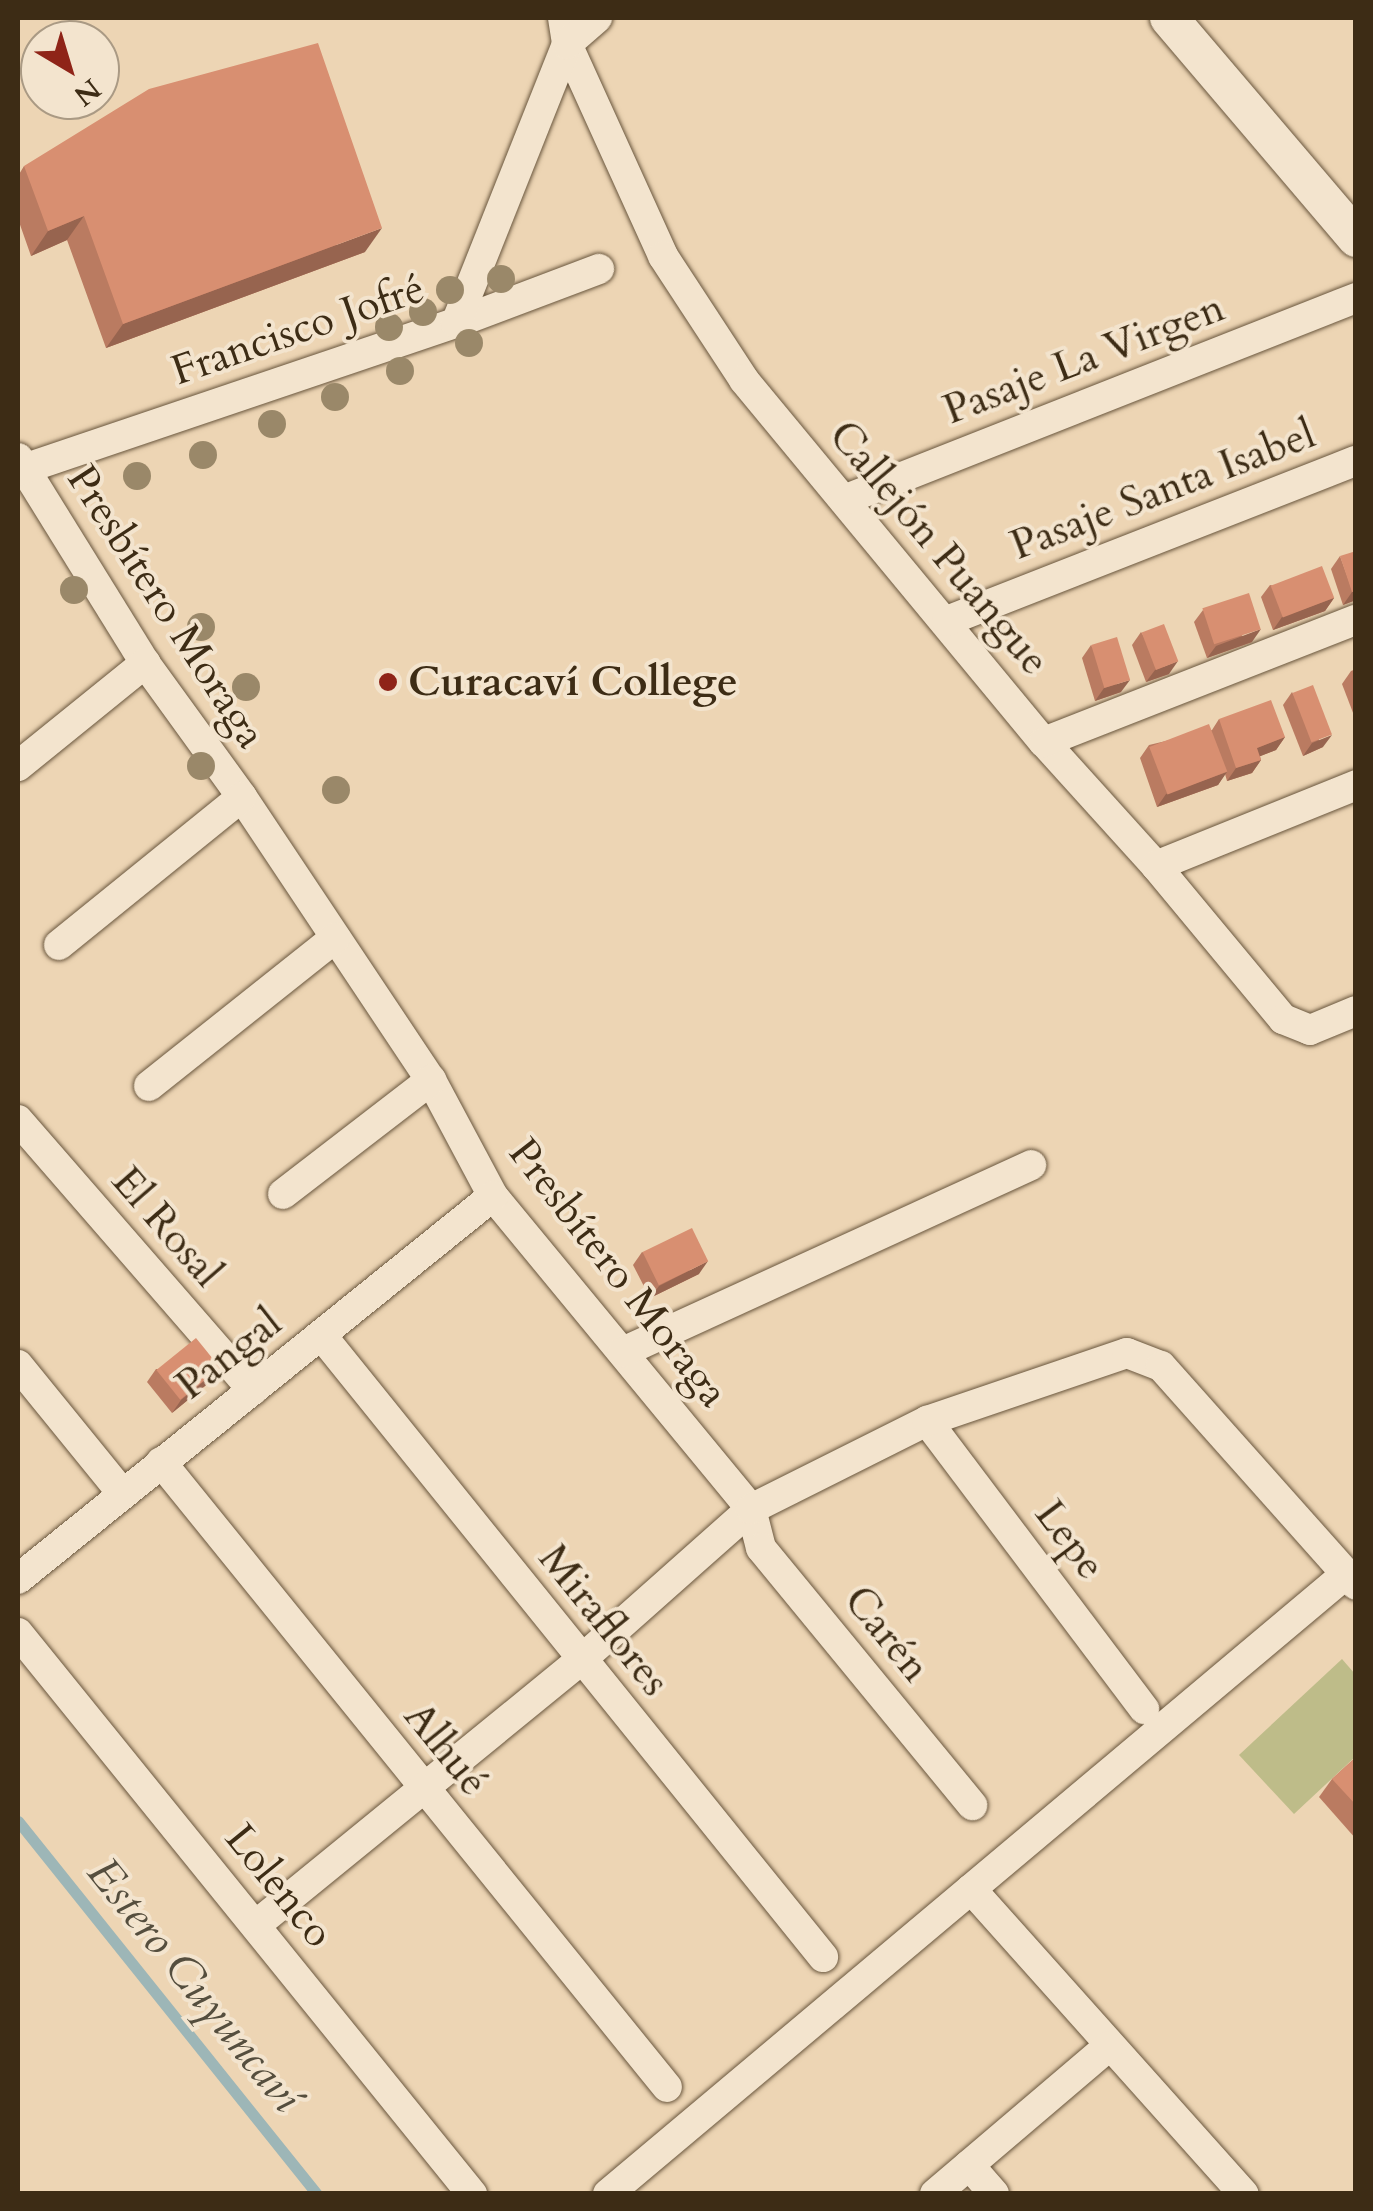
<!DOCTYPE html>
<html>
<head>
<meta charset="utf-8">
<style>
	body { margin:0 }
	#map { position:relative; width:1373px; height:2211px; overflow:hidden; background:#edd5b4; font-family:Cardo,serif }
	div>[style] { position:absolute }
	.green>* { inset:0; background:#bebc89 }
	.stream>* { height:11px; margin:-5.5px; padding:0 5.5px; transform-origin:5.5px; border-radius:5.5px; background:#9db6b7 }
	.roads { filter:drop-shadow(0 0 2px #69563d) drop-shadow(0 0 2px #69563d) }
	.minor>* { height:30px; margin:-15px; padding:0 15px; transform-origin:15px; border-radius:15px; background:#f3e4ce }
	.tertiary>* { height:38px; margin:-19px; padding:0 19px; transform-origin:19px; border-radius:19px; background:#f3e4ce }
	.trees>* { width:28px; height:28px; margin:-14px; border-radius:50%; background:#9a8869 }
	.wall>* { inset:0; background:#ba7b61 }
	.shaded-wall>* { inset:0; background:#97644f }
	.building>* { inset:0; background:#d88f71; transform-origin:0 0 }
	.dots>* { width:28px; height:28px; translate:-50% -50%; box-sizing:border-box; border:5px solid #f3e4ce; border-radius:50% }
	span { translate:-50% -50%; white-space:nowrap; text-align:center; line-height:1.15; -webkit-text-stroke:8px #f3e4ce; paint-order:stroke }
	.street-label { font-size:42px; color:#3d2c15 }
	.poi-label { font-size:42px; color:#3d2c15; font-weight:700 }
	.left { translate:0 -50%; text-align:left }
	.water-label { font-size:45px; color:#554e3e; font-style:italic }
	.frame { position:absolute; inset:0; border:20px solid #3d2c15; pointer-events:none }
	.north { position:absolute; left:20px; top:20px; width:100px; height:100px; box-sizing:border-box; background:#f3e4ce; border:2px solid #aa9a84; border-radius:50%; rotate:142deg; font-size:28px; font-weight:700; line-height:40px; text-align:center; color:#3d2c15 }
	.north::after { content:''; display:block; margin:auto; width:35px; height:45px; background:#8f2418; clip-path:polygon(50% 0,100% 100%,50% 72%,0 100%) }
</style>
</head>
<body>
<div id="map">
	<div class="green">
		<div style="clip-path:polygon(1342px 1659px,1355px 1674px,1355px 1757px,1294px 1814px,1239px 1755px)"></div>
	</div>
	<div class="stream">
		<div style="left:18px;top:1821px;width:478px;rotate:51.3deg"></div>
	</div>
	<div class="roads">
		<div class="minor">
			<div style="left:563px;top:18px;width:26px;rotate:81deg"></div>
			<div style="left:567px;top:44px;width:233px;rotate:65.6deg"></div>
			<div style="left:663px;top:256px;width:148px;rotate:56.8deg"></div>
			<div style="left:744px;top:380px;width:470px;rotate:50.4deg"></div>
			<div style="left:1044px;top:742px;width:167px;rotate:47.9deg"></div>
			<div style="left:1156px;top:866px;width:199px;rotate:50.3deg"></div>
			<div style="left:1283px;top:1019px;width:29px;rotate:22deg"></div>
			<div style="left:1310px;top:1030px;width:50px;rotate:-22.4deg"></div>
			<div style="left:456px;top:323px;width:153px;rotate:-20.7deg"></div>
			<div style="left:18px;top:458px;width:241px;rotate:58.2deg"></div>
			<div style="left:145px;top:663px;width:165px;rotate:54.1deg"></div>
			<div style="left:242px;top:797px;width:340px;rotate:56.3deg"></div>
			<div style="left:431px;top:1080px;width:132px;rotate:61.9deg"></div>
			<div style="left:493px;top:1196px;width:406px;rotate:50.5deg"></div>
			<div style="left:751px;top:1509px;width:40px;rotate:75.6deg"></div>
			<div style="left:761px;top:1548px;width:333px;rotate:50.6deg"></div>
			<div style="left:18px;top:471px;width:462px;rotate:-18.7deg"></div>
			<div style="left:456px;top:323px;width:300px;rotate:-68.3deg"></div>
			<div style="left:567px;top:44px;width:40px;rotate:-41deg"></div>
			<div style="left:844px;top:500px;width:550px;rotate:-21.53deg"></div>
			<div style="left:947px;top:621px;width:439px;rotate:-21.4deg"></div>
			<div style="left:1044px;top:742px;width:335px;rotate:-21.4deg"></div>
			<div style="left:18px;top:766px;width:164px;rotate:-39deg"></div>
			<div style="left:1156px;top:866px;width:216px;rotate:-22deg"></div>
			<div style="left:59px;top:945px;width:235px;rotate:-39deg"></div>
			<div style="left:149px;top:1086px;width:238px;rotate:-38.5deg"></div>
			<div style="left:18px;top:1120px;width:358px;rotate:49deg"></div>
			<div style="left:283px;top:1194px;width:187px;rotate:-37.6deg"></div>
			<div style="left:322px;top:1336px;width:798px;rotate:51.1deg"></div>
			<div style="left:623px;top:1352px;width:449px;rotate:-24.6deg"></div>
			<div style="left:18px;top:1365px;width:165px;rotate:50.9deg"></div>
			<div style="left:927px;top:1421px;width:361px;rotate:53deg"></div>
			<div style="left:161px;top:1462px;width:804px;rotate:51.01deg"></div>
			<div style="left:18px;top:1579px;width:610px;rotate:-38.88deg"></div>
			<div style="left:18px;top:1633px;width:722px;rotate:51.02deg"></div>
			<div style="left:971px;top:1889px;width:409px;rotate:48.2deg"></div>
			<div style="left:256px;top:1925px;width:419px;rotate:-39.2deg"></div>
			<div style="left:581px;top:1660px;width:227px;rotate:-41.6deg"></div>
			<div style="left:751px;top:1509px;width:197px;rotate:-26.6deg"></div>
			<div style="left:927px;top:1421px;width:211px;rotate:-18.8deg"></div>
			<div style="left:1127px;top:1353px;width:36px;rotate:21deg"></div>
			<div style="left:1161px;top:1366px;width:293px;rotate:48.3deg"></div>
			<div style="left:969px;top:2165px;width:38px;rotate:49deg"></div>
			<div style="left:608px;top:2194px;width:964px;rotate:-40.03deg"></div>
			<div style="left:935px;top:2194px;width:227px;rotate:-40.4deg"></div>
		</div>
		<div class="tertiary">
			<div style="left:1169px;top:18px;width:289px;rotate:49.6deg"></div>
		</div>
	</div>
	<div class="trees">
		<div style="left:501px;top:279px"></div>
		<div style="left:450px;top:290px"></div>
		<div style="left:423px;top:312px"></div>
		<div style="left:389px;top:327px"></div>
		<div style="left:469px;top:343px"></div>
		<div style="left:400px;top:371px"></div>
		<div style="left:335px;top:397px"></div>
		<div style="left:272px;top:424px"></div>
		<div style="left:203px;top:455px"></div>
		<div style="left:137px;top:476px"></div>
		<div style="left:74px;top:590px"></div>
		<div style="left:201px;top:627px"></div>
		<div style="left:246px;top:687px"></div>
		<div style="left:201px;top:766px"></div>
		<div style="left:336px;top:790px"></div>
	</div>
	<div class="wall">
		<div style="clip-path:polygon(24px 166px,365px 252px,106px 348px,67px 240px,31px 256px,18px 219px,18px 176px)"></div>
		<div style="clip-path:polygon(1340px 556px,1356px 600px,1343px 605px,1331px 569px)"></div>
		<div style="clip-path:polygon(1270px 585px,1334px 598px,1325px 611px,1273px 630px,1261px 597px)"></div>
		<div style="clip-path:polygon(1203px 610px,1252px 642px,1207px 658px,1194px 622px)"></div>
		<div style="clip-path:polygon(1141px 632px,1169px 674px,1146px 682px,1132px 645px)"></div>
		<div style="clip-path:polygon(1091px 645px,1121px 692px,1095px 701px,1082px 658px)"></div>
		<div style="clip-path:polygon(1356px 669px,1355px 718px,1342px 684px,1351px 671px)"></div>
		<div style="clip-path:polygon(1292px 692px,1323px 747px,1303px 756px,1283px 705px)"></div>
		<div style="clip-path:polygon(1219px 719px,1285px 737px,1276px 750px,1260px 756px,1261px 760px,1252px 773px,1227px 781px,1225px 774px,1218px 785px,1157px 807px,1140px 758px,1149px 745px,1212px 730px)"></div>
		<div style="clip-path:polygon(642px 1252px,699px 1274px,650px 1298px,633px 1265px)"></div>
		<div style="clip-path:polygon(220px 1368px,211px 1381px,172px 1413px,147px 1382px,156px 1369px)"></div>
		<div style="clip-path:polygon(1356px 1757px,1356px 1839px,1319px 1797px,1332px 1779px)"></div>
	</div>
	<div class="shaded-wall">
		<div style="clip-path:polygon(84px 216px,67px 240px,31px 256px,48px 231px)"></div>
		<div style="clip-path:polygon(382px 228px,365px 252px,106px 348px,123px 324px)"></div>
		<div style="clip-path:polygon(1356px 591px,1356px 600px,1343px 605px,1352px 592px)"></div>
		<div style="clip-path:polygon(1334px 598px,1325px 611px,1273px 630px,1282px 617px)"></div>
		<div style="clip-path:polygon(1261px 629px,1252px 642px,1207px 658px,1216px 646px)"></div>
		<div style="clip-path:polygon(1178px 661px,1169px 674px,1146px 682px,1155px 670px)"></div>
		<div style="clip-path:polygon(1130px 680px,1121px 692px,1095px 701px,1104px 688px)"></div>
		<div style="clip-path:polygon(1332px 735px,1323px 747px,1303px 756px,1312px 743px)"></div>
		<div style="clip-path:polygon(1285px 737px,1276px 750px,1248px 761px,1257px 748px)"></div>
		<div style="clip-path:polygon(1261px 760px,1252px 773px,1227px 781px,1236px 768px)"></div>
		<div style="clip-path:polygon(1227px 772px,1218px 785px,1157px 807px,1166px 794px)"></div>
		<div style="clip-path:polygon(708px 1261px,699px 1274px,650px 1298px,659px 1286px)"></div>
		<div style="clip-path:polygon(220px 1368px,211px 1381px,172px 1413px,181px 1400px)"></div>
	</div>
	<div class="building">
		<div style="clip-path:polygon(318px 43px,382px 228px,123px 324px,84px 216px,48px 231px,24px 166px,149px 89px)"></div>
		<div style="clip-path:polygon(1356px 551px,1356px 591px,1352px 592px,1340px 556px)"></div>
		<div style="left:1322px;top:566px;width:34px;height:55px;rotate:69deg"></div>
		<div style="left:1249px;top:593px;width:38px;height:49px;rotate:72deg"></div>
		<div style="left:1164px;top:624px;width:40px;height:24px;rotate:69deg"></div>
		<div style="left:1117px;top:637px;width:45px;height:27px;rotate:73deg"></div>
		<div style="left:1313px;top:685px;width:53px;height:22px;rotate:69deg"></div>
		<div style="clip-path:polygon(1271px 700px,1285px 737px,1257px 748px,1261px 760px,1236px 768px,1219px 719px)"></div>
		<div style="left:1209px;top:724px;width:51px;height:64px;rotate:69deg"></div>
		<div style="left:692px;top:1228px;width:37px;height:55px;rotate:64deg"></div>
		<div style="left:196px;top:1338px;width:38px;height:51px;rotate:51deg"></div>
		<div style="clip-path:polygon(1356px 1757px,1356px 1805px,1332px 1779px)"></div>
	</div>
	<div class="dots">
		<div style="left:388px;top:682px;background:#8f2418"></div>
	</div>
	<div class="street-label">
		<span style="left:298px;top:330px;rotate:-19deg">Francisco Jofré</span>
		<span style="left:1084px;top:359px;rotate:-21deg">Pasaje La Virgen</span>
		<span style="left:1163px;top:490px;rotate:-21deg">Pasaje Santa Isabel</span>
		<span style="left:939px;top:548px;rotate:50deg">Callejón Puangue</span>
		<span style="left:166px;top:607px;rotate:57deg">Presbítero Moraga</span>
		<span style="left:167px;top:1227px;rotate:49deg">El Rosal</span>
		<span style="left:618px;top:1273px;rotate:52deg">Presbítero Moraga</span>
		<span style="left:229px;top:1354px;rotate:-38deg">Pangal</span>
		<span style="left:1070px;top:1540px;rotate:53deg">Lepe</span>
		<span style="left:604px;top:1620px;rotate:51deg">Miraflores</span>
		<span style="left:887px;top:1634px;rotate:51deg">Carén</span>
		<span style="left:446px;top:1749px;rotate:51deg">Alhué</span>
		<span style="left:279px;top:1886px;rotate:51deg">Lolenco</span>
	</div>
	<div class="poi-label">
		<span class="left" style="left:408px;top:682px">Curacaví College</span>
	</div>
	<div class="water-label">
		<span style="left:195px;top:1985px;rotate:51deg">Estero Cuyuncaví</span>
	</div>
	<div class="frame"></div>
	<div class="north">N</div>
</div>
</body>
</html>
